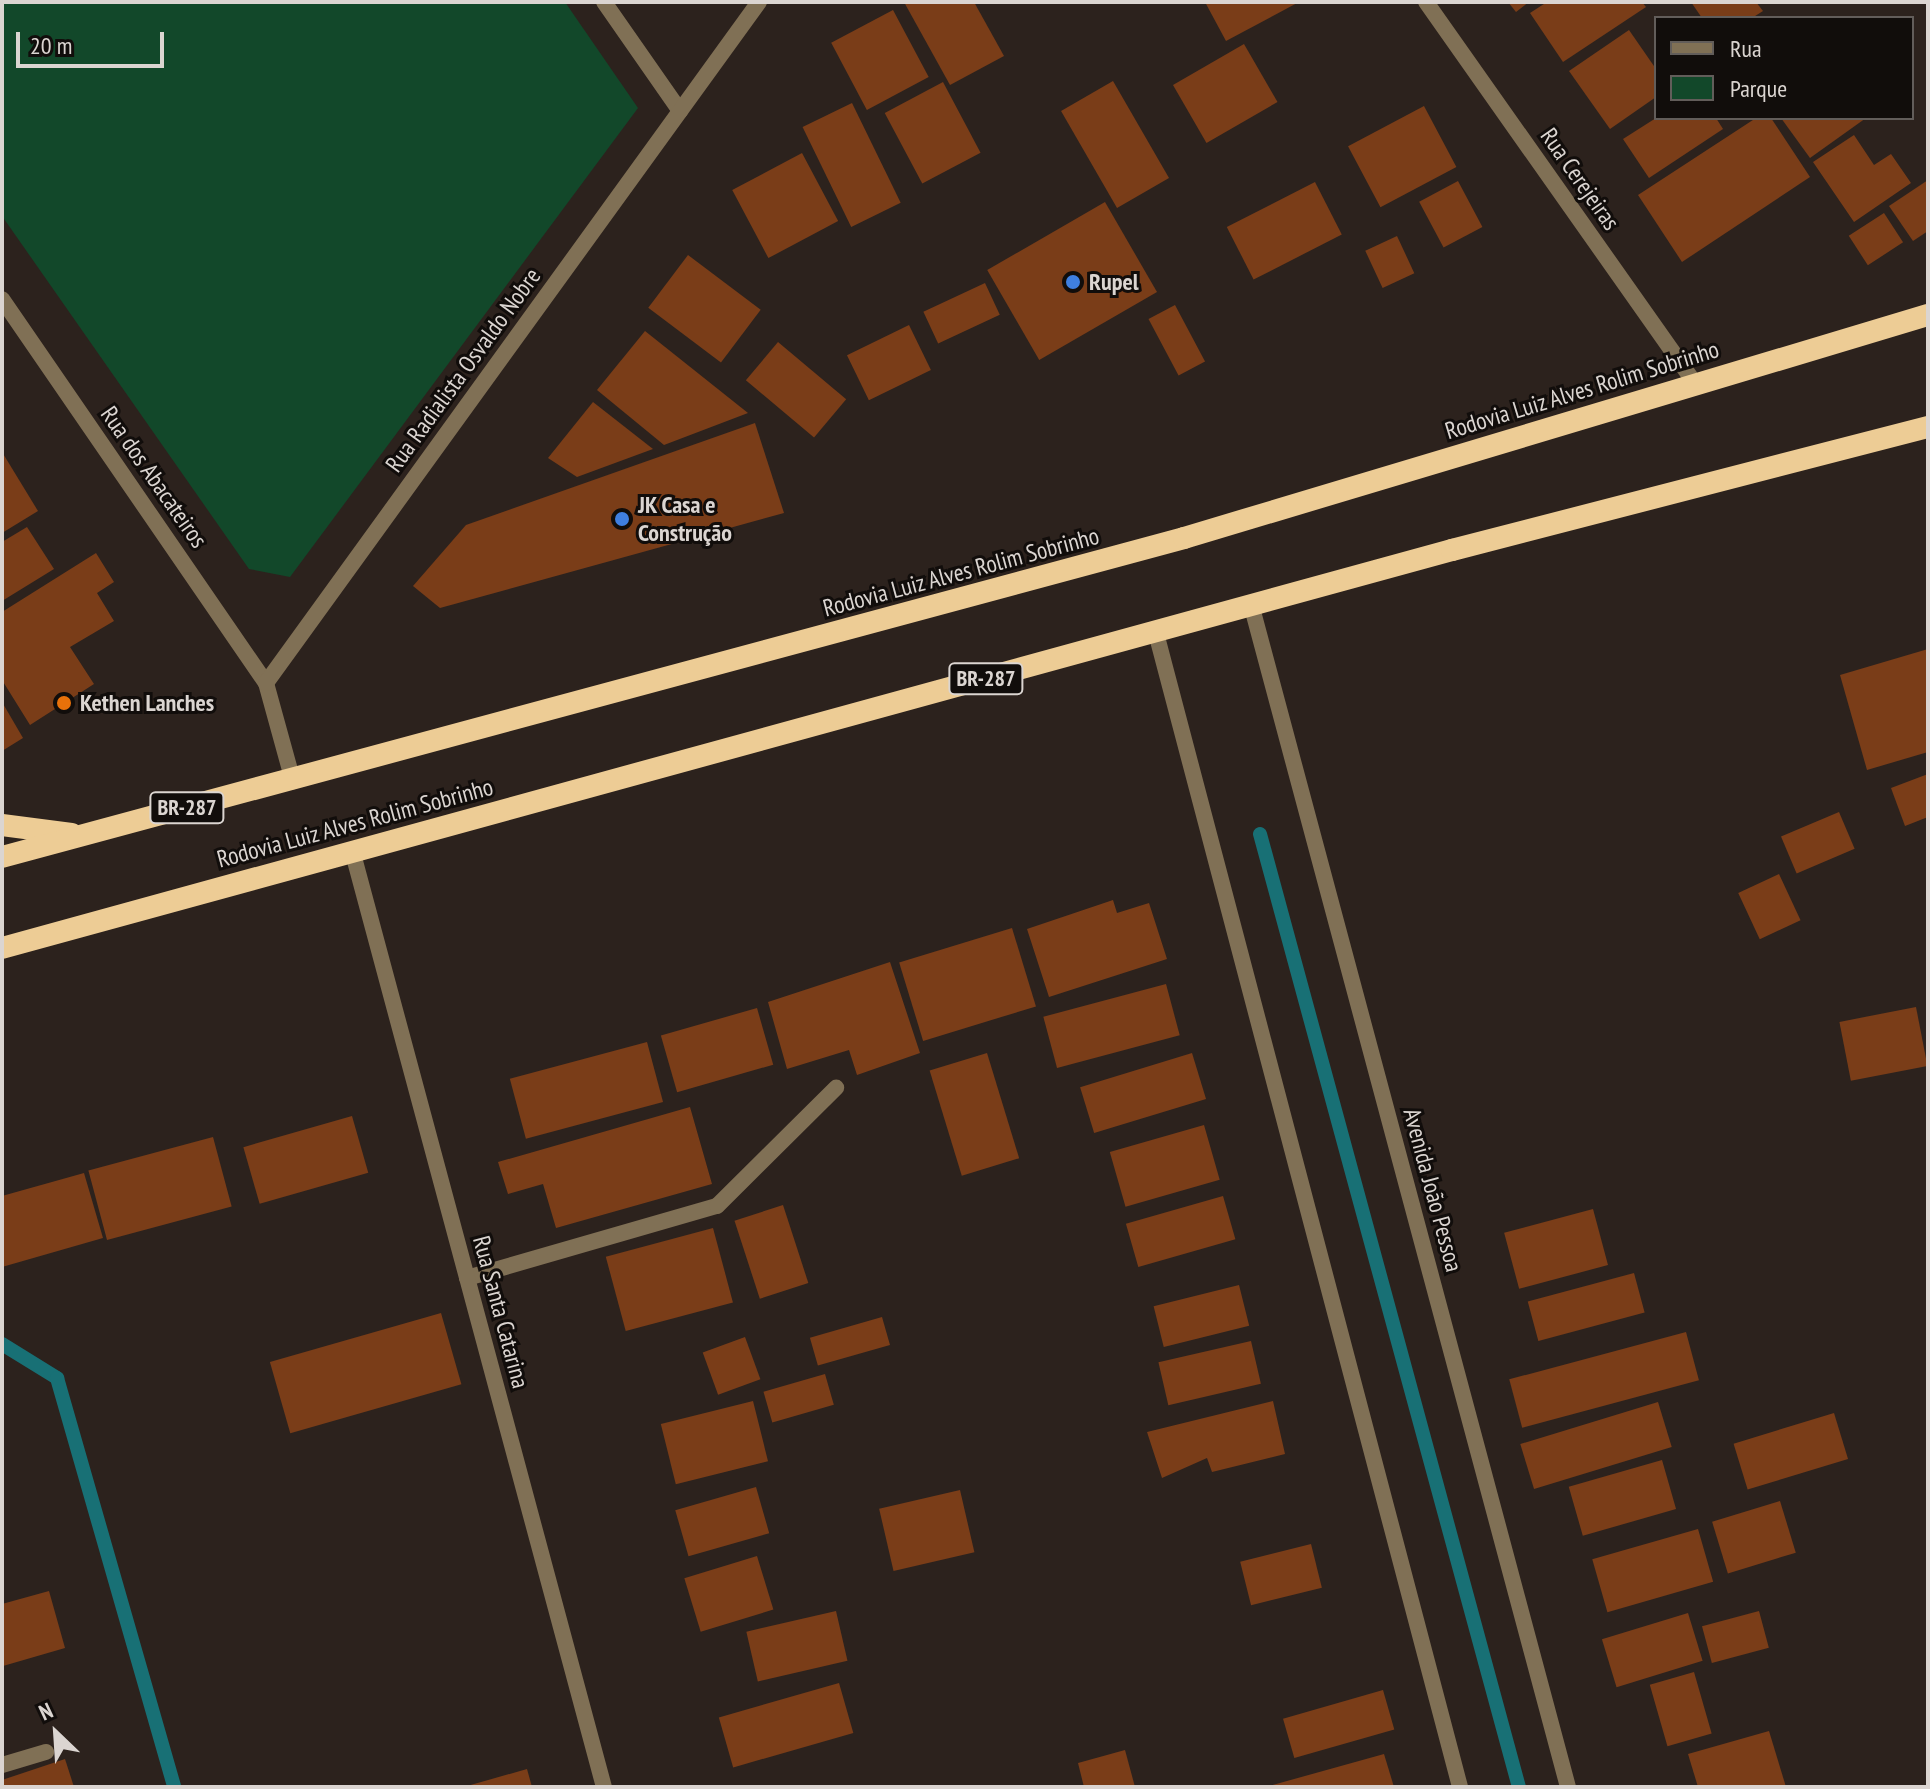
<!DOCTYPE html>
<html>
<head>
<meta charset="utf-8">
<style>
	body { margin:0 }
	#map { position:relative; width:1930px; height:1789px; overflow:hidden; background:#2c221d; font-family:"PT Sans Narrow",sans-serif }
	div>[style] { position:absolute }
	.green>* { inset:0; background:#12482a }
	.stream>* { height:14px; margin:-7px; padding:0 7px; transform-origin:7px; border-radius:7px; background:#187075 }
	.building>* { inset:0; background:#7a3d18; transform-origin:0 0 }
	.service>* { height:16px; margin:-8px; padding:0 8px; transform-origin:8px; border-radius:8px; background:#807055 }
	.minor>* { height:16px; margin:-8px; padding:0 8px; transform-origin:8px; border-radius:8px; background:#807055 }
	.trunk>* { height:22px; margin:-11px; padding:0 11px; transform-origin:11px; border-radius:11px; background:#edcc95 }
	.dots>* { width:22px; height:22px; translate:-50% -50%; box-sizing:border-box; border:4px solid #110d0b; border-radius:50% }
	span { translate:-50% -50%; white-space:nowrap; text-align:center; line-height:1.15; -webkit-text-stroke:6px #110d0b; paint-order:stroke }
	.shield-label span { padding:2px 6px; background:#110d0b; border:2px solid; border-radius:6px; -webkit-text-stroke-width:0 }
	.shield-label { font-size:22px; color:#dbd5d1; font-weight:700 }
	.street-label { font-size:24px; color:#dbd5d1 }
	.poi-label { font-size:24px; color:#dbd5d1; font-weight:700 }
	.left { translate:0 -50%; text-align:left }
	.frame { position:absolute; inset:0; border:4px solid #dbd5d1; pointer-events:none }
	.legend { position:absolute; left:1654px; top:16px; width:260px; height:104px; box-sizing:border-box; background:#110d0b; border:2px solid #625d5a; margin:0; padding:10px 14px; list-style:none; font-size:24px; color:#dbd5d1 }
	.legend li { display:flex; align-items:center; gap:16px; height:40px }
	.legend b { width:40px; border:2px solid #625d5a }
	.north { position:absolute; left:16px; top:1693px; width:80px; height:80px; -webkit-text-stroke:6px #110d0b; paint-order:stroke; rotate:335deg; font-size:22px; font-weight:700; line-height:32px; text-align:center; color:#dbd5d1 }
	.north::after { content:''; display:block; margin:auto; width:28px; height:36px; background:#dbd5d1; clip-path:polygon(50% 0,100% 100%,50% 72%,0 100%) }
	.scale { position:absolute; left:16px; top:32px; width:148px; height:36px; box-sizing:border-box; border:4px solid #dbd5d1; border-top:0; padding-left:10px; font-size:24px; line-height:28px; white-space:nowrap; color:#dbd5d1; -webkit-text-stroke:6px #110d0b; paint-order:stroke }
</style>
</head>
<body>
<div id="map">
	<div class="green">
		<div style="clip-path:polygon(2px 2px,565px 2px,638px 108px,290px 577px,249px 569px,2px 216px)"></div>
	</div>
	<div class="stream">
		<div style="left:1260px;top:834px;width:988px;rotate:74.8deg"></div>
		<div style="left:2px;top:1344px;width:65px;rotate:31.7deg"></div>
		<div style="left:57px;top:1378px;width:425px;rotate:74deg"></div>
	</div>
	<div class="building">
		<div style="clip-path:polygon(904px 2px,974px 2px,1004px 56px,950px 85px)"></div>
		<div style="clip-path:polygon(1205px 2px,1299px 2px,1226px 41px)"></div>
		<div style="clip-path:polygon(1508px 2px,1529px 2px,1516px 12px)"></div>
		<div style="clip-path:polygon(1547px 2px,1642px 2px,1646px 7px,1563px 62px,1530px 13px)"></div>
		<div style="clip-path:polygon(1691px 2px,1756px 2px,1763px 11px,1752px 18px,1702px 18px)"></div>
		<div style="left:893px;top:10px;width:76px;height:70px;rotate:62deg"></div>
		<div style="clip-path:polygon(1629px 30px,1656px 69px,1656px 97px,1610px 129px,1569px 71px)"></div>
		<div style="left:1244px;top:44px;width:67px;height:82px;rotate:60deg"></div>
		<div style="left:1113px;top:81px;width:112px;height:60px;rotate:60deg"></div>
		<div style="left:943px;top:82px;width:80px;height:66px;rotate:62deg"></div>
		<div style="left:852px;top:103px;width:111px;height:55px;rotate:64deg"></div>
		<div style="left:1424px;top:106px;width:69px;height:86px;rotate:62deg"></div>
		<div style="clip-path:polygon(1656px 118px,1716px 118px,1723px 129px,1649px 178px,1623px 139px)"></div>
		<div style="clip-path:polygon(1756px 118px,1771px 118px,1810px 177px,1682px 262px,1638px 195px)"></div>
		<div style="clip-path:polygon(1781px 118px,1866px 118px,1810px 158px)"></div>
		<div style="clip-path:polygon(1854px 135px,1874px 165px,1891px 154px,1911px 183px,1854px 222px,1813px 162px)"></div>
		<div style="left:802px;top:153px;width:77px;height:79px;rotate:62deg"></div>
		<div style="clip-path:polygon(1928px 180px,1928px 231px,1913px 241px,1889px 206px)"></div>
		<div style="left:1458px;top:181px;width:52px;height:44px;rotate:62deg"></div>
		<div style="left:1315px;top:182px;width:59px;height:99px;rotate:63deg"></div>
		<div style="left:1105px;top:202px;width:104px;height:136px;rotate:60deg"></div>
		<div style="left:1884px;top:213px;width:35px;height:42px;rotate:57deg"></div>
		<div style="left:1397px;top:236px;width:41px;height:35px;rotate:65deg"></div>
		<div style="left:688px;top:255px;width:91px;height:66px;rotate:37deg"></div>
		<div style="left:985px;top:283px;width:35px;height:68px;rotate:65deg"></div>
		<div style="left:1175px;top:305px;width:64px;height:30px;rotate:62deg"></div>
		<div style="left:909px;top:325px;width:50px;height:69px;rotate:64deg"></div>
		<div style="clip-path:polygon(645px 331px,748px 413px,664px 445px,597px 390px)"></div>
		<div style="left:778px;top:342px;width:89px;height:50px;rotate:40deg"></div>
		<div style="clip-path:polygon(593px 402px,653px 449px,577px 477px,548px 458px)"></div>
		<div style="clip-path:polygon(755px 423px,784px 513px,440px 608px,413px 586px,466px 525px)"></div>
		<div style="clip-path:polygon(2px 452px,38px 511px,2px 533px)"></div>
		<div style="clip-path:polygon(27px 527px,54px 569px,2px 601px,2px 542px)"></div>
		<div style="clip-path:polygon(96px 553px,114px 582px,97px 593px,114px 621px,70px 647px,94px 684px,30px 725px,2px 680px,2px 612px)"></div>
		<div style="clip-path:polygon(1928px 649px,1928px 752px,1867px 770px,1840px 675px)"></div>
		<div style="clip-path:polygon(2px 702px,23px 738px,2px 751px)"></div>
		<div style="clip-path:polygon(1928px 774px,1928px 817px,1905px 826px,1891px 788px)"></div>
		<div style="left:1839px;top:812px;width:40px;height:63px;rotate:67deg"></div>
		<div style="left:1779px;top:874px;width:51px;height:45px;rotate:65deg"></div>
		<div style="clip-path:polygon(1113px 900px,1117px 913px,1149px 903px,1167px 959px,1049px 997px,1027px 929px)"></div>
		<div style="left:1012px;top:928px;width:82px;height:118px;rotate:73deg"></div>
		<div style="clip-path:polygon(890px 962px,920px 1053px,857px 1075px,849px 1050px,787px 1069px,768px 1002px)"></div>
		<div style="left:1166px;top:984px;width:53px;height:127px;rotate:75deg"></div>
		<div style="left:1916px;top:1007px;width:60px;height:78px;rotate:79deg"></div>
		<div style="left:757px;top:1008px;width:59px;height:100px;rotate:74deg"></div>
		<div style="left:647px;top:1042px;width:62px;height:142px;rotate:75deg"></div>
		<div style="left:987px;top:1053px;width:110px;height:60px;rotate:73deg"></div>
		<div style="left:1192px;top:1053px;width:48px;height:117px;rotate:73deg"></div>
		<div style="clip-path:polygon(690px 1107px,712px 1184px,556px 1228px,543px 1184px,508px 1194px,498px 1162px)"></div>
		<div style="left:352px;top:1116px;width:59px;height:113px;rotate:74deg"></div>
		<div style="left:1204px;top:1125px;width:57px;height:98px;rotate:74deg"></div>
		<div style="left:213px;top:1137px;width:72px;height:129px;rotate:75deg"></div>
		<div style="clip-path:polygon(84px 1173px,103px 1238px,2px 1267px,2px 1196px)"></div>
		<div style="left:1223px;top:1196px;width:45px;height:101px;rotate:74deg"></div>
		<div style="left:783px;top:1205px;width:82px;height:51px;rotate:72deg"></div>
		<div style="left:1593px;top:1209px;width:58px;height:92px;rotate:75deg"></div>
		<div style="left:713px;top:1228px;width:77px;height:111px;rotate:75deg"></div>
		<div style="left:1634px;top:1273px;width:41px;height:110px;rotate:75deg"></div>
		<div style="left:1239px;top:1285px;width:42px;height:88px;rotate:76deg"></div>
		<div style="left:441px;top:1313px;width:74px;height:178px;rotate:74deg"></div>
		<div style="left:882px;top:1317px;width:29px;height:75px;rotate:74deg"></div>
		<div style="left:1686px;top:1332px;width:50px;height:183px;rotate:75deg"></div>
		<div style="left:745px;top:1337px;width:45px;height:45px;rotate:70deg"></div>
		<div style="left:1251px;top:1341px;width:44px;height:95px;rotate:77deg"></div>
		<div style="left:825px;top:1374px;width:32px;height:64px;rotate:74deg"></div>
		<div style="left:753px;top:1401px;width:62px;height:95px;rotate:76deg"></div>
		<div style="clip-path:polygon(1273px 1401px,1285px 1454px,1212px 1472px,1207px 1458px,1162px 1478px,1147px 1432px)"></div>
		<div style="left:1658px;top:1402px;width:47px;height:144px;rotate:73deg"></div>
		<div style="left:1834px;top:1413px;width:48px;height:105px;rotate:73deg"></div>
		<div style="left:1662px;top:1460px;width:51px;height:97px;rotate:74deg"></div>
		<div style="left:756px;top:1487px;width:48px;height:84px;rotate:74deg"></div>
		<div style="left:960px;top:1490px;width:64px;height:83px;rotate:77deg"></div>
		<div style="left:1780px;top:1501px;width:54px;height:71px;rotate:73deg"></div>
		<div style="left:1698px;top:1529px;width:55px;height:110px;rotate:74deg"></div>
		<div style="left:1311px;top:1544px;width:45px;height:73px;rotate:76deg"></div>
		<div style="left:757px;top:1556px;width:56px;height:76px;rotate:73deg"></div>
		<div style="clip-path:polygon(49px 1591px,65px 1648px,3px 1666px,2px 1604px)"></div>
		<div style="left:836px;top:1611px;width:51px;height:92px;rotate:77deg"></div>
		<div style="left:1759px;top:1611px;width:38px;height:59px;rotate:75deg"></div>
		<div style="left:1688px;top:1613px;width:50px;height:90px;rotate:73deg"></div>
		<div style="left:1694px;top:1672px;width:64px;height:46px;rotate:74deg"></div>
		<div style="left:839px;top:1683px;width:52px;height:125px;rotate:74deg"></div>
		<div style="left:1383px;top:1690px;width:41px;height:104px;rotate:74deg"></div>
		<div style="clip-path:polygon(1769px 1731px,1786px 1787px,1698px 1787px,1688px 1754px)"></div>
		<div style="clip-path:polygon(1125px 1750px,1135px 1787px,1084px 1787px,1078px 1763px)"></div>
		<div style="clip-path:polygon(1384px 1754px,1394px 1787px,1269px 1787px,1269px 1786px)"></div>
		<div style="clip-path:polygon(65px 1759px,74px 1787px,2px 1787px,2px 1780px)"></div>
		<div style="clip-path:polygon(527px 1769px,532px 1787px,467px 1787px,467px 1786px)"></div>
	</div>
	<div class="service">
		<div style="left:467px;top:1278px;width:260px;rotate:-16.1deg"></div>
		<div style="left:717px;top:1206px;width:168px;rotate:-44.8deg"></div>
		<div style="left:2px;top:1765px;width:46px;rotate:-16.5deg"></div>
	</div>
	<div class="minor">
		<div style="left:604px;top:2px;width:133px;rotate:55.1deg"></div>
		<div style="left:1426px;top:2px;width:466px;rotate:54.8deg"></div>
		<div style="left:2px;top:299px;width:466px;rotate:55.5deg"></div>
		<div style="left:266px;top:683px;width:102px;rotate:74.6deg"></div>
		<div style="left:1251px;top:604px;width:1225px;rotate:75deg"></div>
		<div style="left:1156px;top:633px;width:1193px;rotate:75.24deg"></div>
		<div style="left:266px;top:683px;width:841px;rotate:-54.1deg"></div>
		<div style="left:352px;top:850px;width:970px;rotate:74.95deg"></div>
	</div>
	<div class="trunk">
		<div style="left:2px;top:825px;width:70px;rotate:7.4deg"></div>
		<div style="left:2px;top:857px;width:1224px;rotate:-15.1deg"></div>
		<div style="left:1184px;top:538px;width:777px;rotate:-16.69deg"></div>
		<div style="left:2px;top:948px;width:1504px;rotate:-15.35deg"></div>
		<div style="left:1452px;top:550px;width:492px;rotate:-14.5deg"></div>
	</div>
	<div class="dots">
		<div style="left:1073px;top:282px;background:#3f7fe0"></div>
		<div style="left:622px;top:519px;background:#3f7fe0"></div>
		<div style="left:64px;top:703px;background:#e8710a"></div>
	</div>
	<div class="shield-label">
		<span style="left:986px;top:679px">BR-287</span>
		<span style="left:187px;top:808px">BR-287</span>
	</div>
	<div class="street-label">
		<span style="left:1580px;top:179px;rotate:55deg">Rua Cerejeiras</span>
		<span style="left:463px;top:370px;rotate:-54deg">Rua Radialista Osvaldo Nobre</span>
		<span style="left:1582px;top:390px;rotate:-17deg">Rodovia Luiz Alves Rolim Sobrinho</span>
		<span style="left:154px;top:477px;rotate:55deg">Rua dos Abacateiros</span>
		<span style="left:961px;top:572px;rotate:-15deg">Rodovia Luiz Alves Rolim Sobrinho</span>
		<span style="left:355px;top:823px;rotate:-15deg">Rodovia Luiz Alves Rolim Sobrinho</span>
		<span style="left:1433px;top:1190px;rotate:75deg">Avenida João Pessoa</span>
		<span style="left:501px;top:1312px;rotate:75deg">Rua Santa Catarina</span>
	</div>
	<div class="poi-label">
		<span class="left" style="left:1089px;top:282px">Rupel</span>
		<span class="left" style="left:638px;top:519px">JK Casa e<br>Construção</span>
		<span class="left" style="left:80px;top:703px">Kethen Lanches</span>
	</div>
	<div class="frame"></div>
	<ul class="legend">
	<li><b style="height:10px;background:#807055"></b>Rua</li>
	<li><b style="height:22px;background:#12482a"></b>Parque</li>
	</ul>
	<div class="north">N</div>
	<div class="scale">20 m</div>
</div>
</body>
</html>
